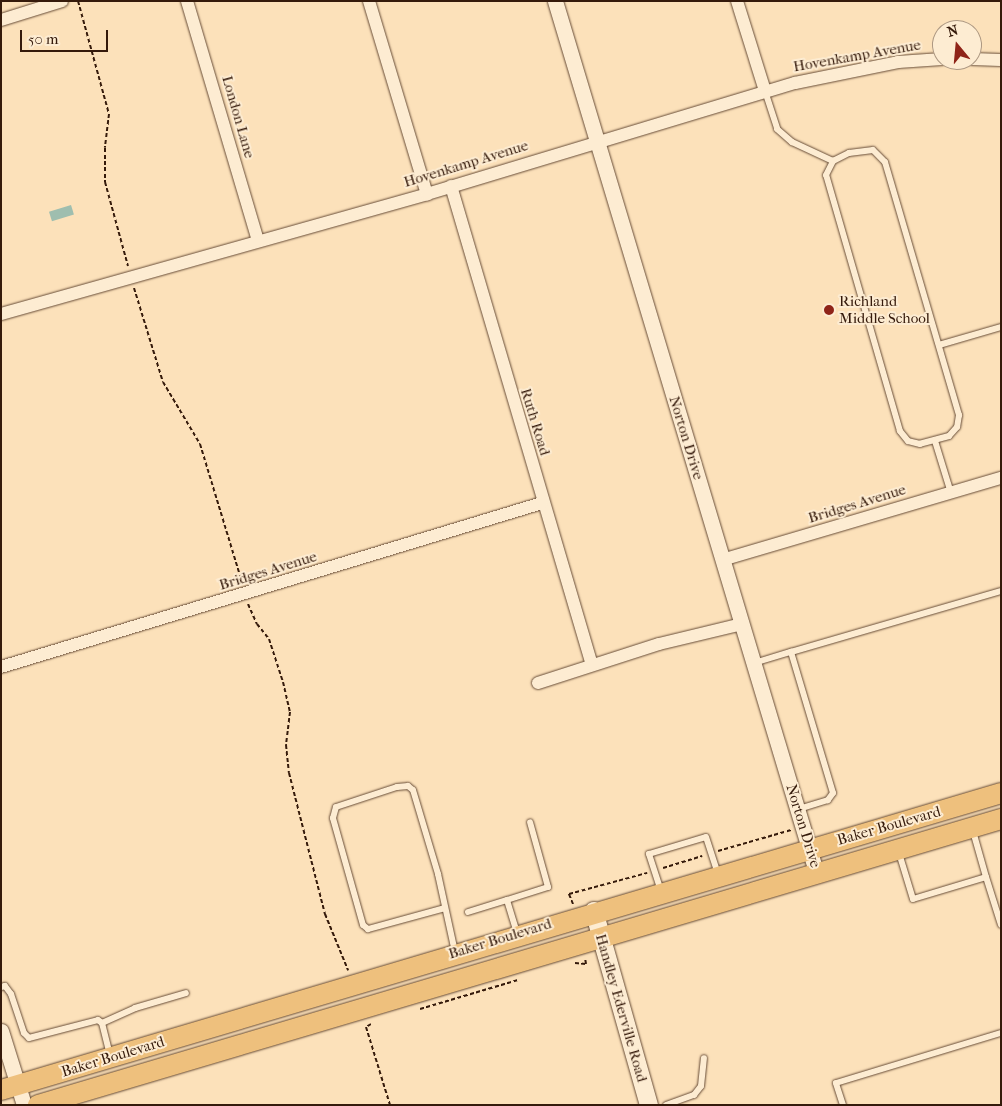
<!DOCTYPE html>
<html>
<head>
<meta charset="utf-8">
<style>
	body { margin:0 }
	#map { position:relative; width:1002px; height:1106px; overflow:hidden; background:#fce1ba; font-family:"IM FELL French Canon",serif }
	div>[style] { position:absolute }
	.water>* { inset:0; background:#9fbeaf; transform-origin:0 0 }
	.path>* { height:2px; margin-top:-1px; transform-origin:0; background:repeating-linear-gradient(90deg,#351a0b 0 4px,transparent 0 6.5px) }
	.roads { filter:drop-shadow(0 0 1px #674c37) drop-shadow(0 0 1px #674c37) }
	.service>* { height:6px; margin:-3px; padding:0 3px; transform-origin:3px; border-radius:3px; background:#fdecd2 }
	.minor>* { height:12px; margin:-6px; padding:0 6px; transform-origin:6px; border-radius:6px; background:#fdecd2 }
	.tertiary>* { height:15px; margin:-7.5px; padding:0 7.5px; transform-origin:7.5px; border-radius:7.5px; background:#fdecd2 }
	.secondary>* { height:18px; margin:-9px; padding:0 9px; transform-origin:9px; border-radius:9px; background:#fdecd2 }
	.primary>* { height:20px; margin:-10px; padding:0 10px; transform-origin:10px; border-radius:10px; background:#eec07d }
	.dots>* { width:14px; height:14px; translate:-50% -50%; box-sizing:border-box; border:2px solid #fdecd2; border-radius:50% }
	span { translate:-50% -50%; white-space:nowrap; text-align:center; line-height:1.15; -webkit-text-stroke:4px #fdecd2; paint-order:stroke }
	.street-label { font-size:15px; color:#351a0b }
	.poi-label { font-size:15px; color:#351a0b }
	.left { translate:0 -50%; text-align:left }
	.frame { position:absolute; inset:0; border:2px solid #351a0b; pointer-events:none }
	.north { position:absolute; left:932px; top:20px; width:50px; height:50px; box-sizing:border-box; background:#fdecd2; border:1px solid #ad9882; border-radius:50%; rotate:343deg; font-size:14px; font-weight:700; line-height:20px; text-align:center; color:#351a0b }
	.north::after { content:''; display:block; margin:auto; width:18px; height:22px; background:#8f2418; clip-path:polygon(50% 0,100% 100%,50% 72%,0 100%) }
	.scale { position:absolute; left:20px; top:30px; width:88px; height:22px; box-sizing:border-box; border:2px solid #351a0b; border-top:0; padding-left:6px; font-size:15px; line-height:18px; white-space:nowrap; color:#351a0b; -webkit-text-stroke:4px #fdecd2; paint-order:stroke }
</style>
</head>
<body>
<div id="map">
	<div class="water">
		<div style="left:71px;top:205px;width:10px;height:23px;rotate:73deg"></div>
	</div>
	<div class="path">
		<div style="left:78px;top:1px;width:117px;rotate:74.7deg"></div>
		<div style="left:109px;top:114px;width:34px;rotate:97deg"></div>
		<div style="left:105px;top:148px;width:34px;rotate:90deg"></div>
		<div style="left:105px;top:182px;width:87px;rotate:74.7deg"></div>
		<div style="left:134px;top:288px;width:98px;rotate:72.9deg"></div>
		<div style="left:163px;top:382px;width:72px;rotate:59.2deg"></div>
		<div style="left:200px;top:444px;width:144px;rotate:73.1deg"></div>
		<div style="left:248px;top:604px;width:22px;rotate:66deg"></div>
		<div style="left:257px;top:624px;width:19px;rotate:51deg"></div>
		<div style="left:269px;top:639px;width:45px;rotate:72deg"></div>
		<div style="left:283px;top:682px;width:31px;rotate:77deg"></div>
		<div style="left:290px;top:712px;width:33px;rotate:97deg"></div>
		<div style="left:286px;top:745px;width:28px;rotate:84deg"></div>
		<div style="left:289px;top:773px;width:146px;rotate:75.7deg"></div>
		<div style="left:325px;top:914px;width:61px;rotate:67.7deg"></div>
		<div style="left:718px;top:851px;width:76px;rotate:-16deg"></div>
		<div style="left:663px;top:868px;width:41px;rotate:-17.1deg"></div>
		<div style="left:573px;top:904px;width:11px;rotate:-112deg"></div>
		<div style="left:569px;top:894px;width:81px;rotate:-15.1deg"></div>
		<div style="left:575px;top:963px;width:11px;rotate:5deg"></div>
		<div style="left:586px;top:964px;width:6px;rotate:-99deg"></div>
		<div style="left:420px;top:1009px;width:102px;rotate:-16.5deg"></div>
		<div style="left:371px;top:1024px;width:6px;rotate:149deg"></div>
		<div style="left:366px;top:1027px;width:82px;rotate:72.9deg"></div>
	</div>
	<div class="roads">
		<div class="service">
			<div style="left:765px;top:91px;width:40px;rotate:72deg"></div>
			<div style="left:777px;top:129px;width:20px;rotate:41deg"></div>
			<div style="left:792px;top:142px;width:45px;rotate:24.9deg"></div>
			<div style="left:873px;top:150px;width:17px;rotate:45deg"></div>
			<div style="left:885px;top:162px;width:264px;rotate:73.7deg"></div>
			<div style="left:959px;top:415px;width:12px;rotate:99deg"></div>
			<div style="left:957px;top:427px;width:12px;rotate:132deg"></div>
			<div style="left:949px;top:436px;width:30px;rotate:165deg"></div>
			<div style="left:920px;top:444px;width:12px;rotate:-166deg"></div>
			<div style="left:908px;top:441px;width:13px;rotate:-129deg"></div>
			<div style="left:900px;top:431px;width:266px;rotate:-106.1deg"></div>
			<div style="left:826px;top:175px;width:16px;rotate:-63deg"></div>
			<div style="left:833px;top:161px;width:18px;rotate:-27deg"></div>
			<div style="left:849px;top:153px;width:24px;rotate:-7deg"></div>
			<div style="left:939px;top:345px;width:65px;rotate:-16.2deg"></div>
			<div style="left:935px;top:441px;width:54px;rotate:72.9deg"></div>
			<div style="left:791px;top:652px;width:219px;rotate:-16.2deg"></div>
			<div style="left:754px;top:663px;width:39px;rotate:-17deg"></div>
			<div style="left:791px;top:652px;width:147px;rotate:73.4deg"></div>
			<div style="left:833px;top:793px;width:9px;rotate:126deg"></div>
			<div style="left:828px;top:800px;width:31px;rotate:163deg"></div>
			<div style="left:899px;top:853px;width:48px;rotate:73.1deg"></div>
			<div style="left:913px;top:899px;width:76px;rotate:-16.8deg"></div>
			<div style="left:986px;top:877px;width:48px;rotate:-105.8deg"></div>
			<div style="left:986px;top:877px;width:50px;rotate:72.6deg"></div>
			<div style="left:661px;top:891px;width:39px;rotate:-108deg"></div>
			<div style="left:649px;top:854px;width:59px;rotate:-16.6deg"></div>
			<div style="left:706px;top:837px;width:39px;rotate:72deg"></div>
			<div style="left:445px;top:908px;width:80px;rotate:164.7deg"></div>
			<div style="left:368px;top:929px;width:6px;rotate:-141deg"></div>
			<div style="left:363px;top:925px;width:111px;rotate:-105.7deg"></div>
			<div style="left:333px;top:818px;width:11px;rotate:-75deg"></div>
			<div style="left:336px;top:807px;width:64px;rotate:-18.2deg"></div>
			<div style="left:397px;top:787px;width:11px;rotate:-5deg"></div>
			<div style="left:408px;top:786px;width:6px;rotate:39deg"></div>
			<div style="left:413px;top:790px;width:88px;rotate:73.4deg"></div>
			<div style="left:438px;top:874px;width:80px;rotate:77.7deg"></div>
			<div style="left:468px;top:912px;width:41px;rotate:-17.1deg"></div>
			<div style="left:517px;top:933px;width:34px;rotate:-107deg"></div>
			<div style="left:507px;top:900px;width:43px;rotate:-17.6deg"></div>
			<div style="left:548px;top:887px;width:67px;rotate:-105.5deg"></div>
			<div style="left:1px;top:987px;width:4px;rotate:-14deg"></div>
			<div style="left:5px;top:986px;width:10px;rotate:53deg"></div>
			<div style="left:11px;top:994px;width:41px;rotate:71.6deg"></div>
			<div style="left:24px;top:1033px;width:7px;rotate:45deg"></div>
			<div style="left:29px;top:1038px;width:71px;rotate:-14.6deg"></div>
			<div style="left:98px;top:1020px;width:5px;rotate:37deg"></div>
			<div style="left:102px;top:1023px;width:34px;rotate:76deg"></div>
			<div style="left:102px;top:1023px;width:36px;rotate:-24deg"></div>
			<div style="left:135px;top:1008px;width:53px;rotate:-16.4deg"></div>
			<div style="left:666px;top:1105px;width:30px;rotate:-20deg"></div>
			<div style="left:694px;top:1095px;width:11px;rotate:-52deg"></div>
			<div style="left:701px;top:1086px;width:28px;rotate:-84deg"></div>
			<div style="left:843px;top:1105px;width:23px;rotate:-108deg"></div>
			<div style="left:836px;top:1083px;width:172px;rotate:-16.9deg"></div>
		</div>
		<div class="minor">
			<div style="left:187px;top:1px;width:250px;rotate:73.5deg"></div>
			<div style="left:369px;top:1px;width:202px;rotate:73.3deg"></div>
			<div style="left:737px;top:1px;width:94px;rotate:72.7deg"></div>
			<div style="left:1px;top:20px;width:64px;rotate:-17.3deg"></div>
			<div style="left:972px;top:59px;width:29px;rotate:2deg"></div>
			<div style="left:451px;top:186px;width:499px;rotate:73.6deg"></div>
			<div style="left:1px;top:314px;width:443px;rotate:-15.7deg"></div>
			<div style="left:427px;top:194px;width:384px;rotate:-16.8deg"></div>
			<div style="left:795px;top:83px;width:105px;rotate:-11.5deg"></div>
			<div style="left:898px;top:62px;width:44px;rotate:-3.9deg"></div>
			<div style="left:722px;top:560px;width:291px;rotate:-16.4deg"></div>
			<div style="left:1px;top:667px;width:565px;rotate:-16.86deg"></div>
			<div style="left:538px;top:683px;width:127px;rotate:-17.9deg"></div>
			<div style="left:659px;top:644px;width:85px;rotate:-13.5deg"></div>
		</div>
		<div class="tertiary">
			<div style="left:555px;top:1px;width:912px;rotate:73.31deg"></div>
			<div style="left:1px;top:1031px;width:77px;rotate:72.7deg"></div>
		</div>
		<div class="secondary">
			<div style="left:594px;top:911px;width:202px;rotate:74.2deg"></div>
		</div>
		<div class="primary">
			<div style="left:1px;top:1090px;width:1043px;rotate:-16.54deg"></div>
			<div style="left:38px;top:1105px;width:1005px;rotate:-16.54deg"></div>
		</div>
	</div>
	<div class="dots">
		<div style="left:829px;top:310px;background:#8f2418"></div>
	</div>
	<div class="street-label">
		<span style="left:857px;top:56px;rotate:-10deg">Hovenkamp Avenue</span>
		<span style="left:238px;top:117px;rotate:74deg">London Lane</span>
		<span style="left:466px;top:164px;rotate:-17deg">Hovenkamp Avenue</span>
		<span style="left:535px;top:422px;rotate:73deg">Ruth Road</span>
		<span style="left:686px;top:438px;rotate:73deg">Norton Drive</span>
		<span style="left:857px;top:504px;rotate:-17deg">Bridges Avenue</span>
		<span style="left:268px;top:571px;rotate:-17deg">Bridges Avenue</span>
		<span style="left:803px;top:826px;rotate:73deg">Norton Drive</span>
		<span style="left:889px;top:826px;rotate:-16deg">Baker Boulevard</span>
		<span style="left:500px;top:939px;rotate:-17deg">Baker Boulevard</span>
		<span style="left:621px;top:1008px;rotate:74deg">Handley Ederville Road</span>
		<span style="left:113px;top:1057px;rotate:-17deg">Baker Boulevard</span>
	</div>
	<div class="poi-label">
		<span class="left" style="left:839px;top:310px">Richland<br>Middle School</span>
	</div>
	<div class="frame"></div>
	<div class="north">N</div>
	<div class="scale">50 m</div>
</div>
</body>
</html>
